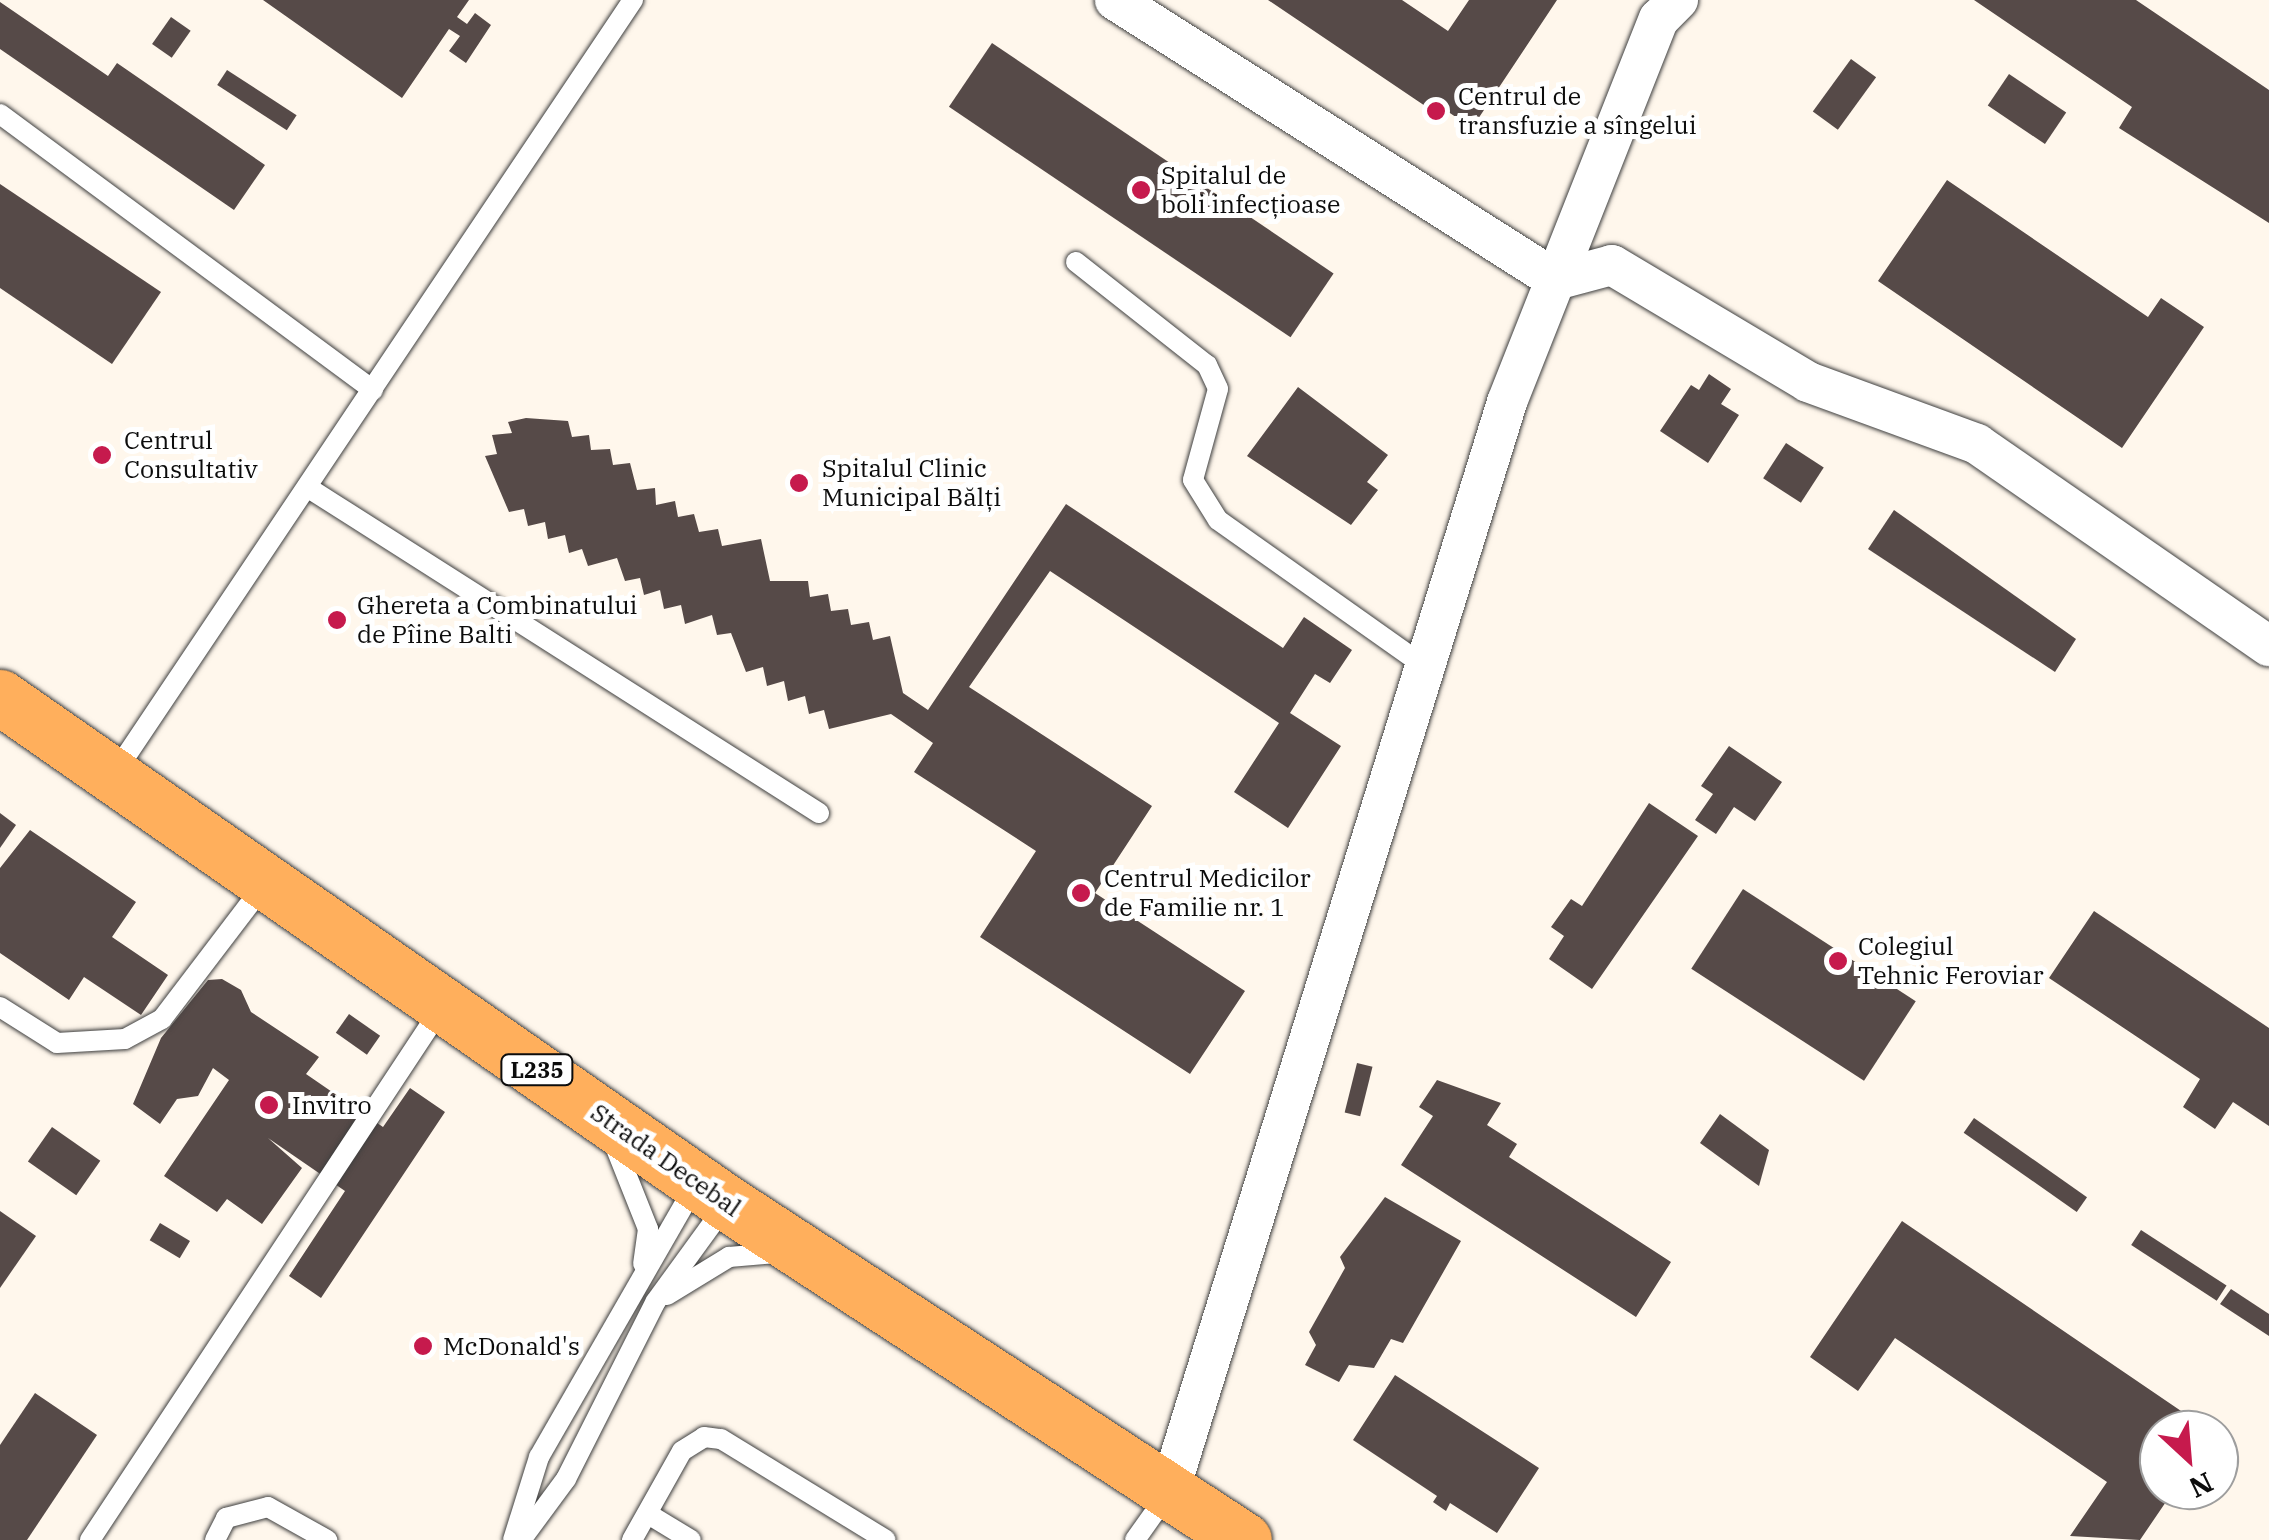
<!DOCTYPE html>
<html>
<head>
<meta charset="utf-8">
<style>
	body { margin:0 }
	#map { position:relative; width:2269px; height:1540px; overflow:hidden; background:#fff7ec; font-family:"IBM Plex Serif",serif }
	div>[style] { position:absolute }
	.building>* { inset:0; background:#564a48; transform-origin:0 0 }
	.roads { filter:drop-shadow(0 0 2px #3f3f3f) drop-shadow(0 0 2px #3f3f3f) }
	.lane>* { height:20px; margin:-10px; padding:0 10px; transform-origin:10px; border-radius:10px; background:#fff }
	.street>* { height:40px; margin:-20px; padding:0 20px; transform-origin:20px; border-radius:20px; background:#fff }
	.primary>* { height:55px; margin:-27.5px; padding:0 27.5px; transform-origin:27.5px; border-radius:27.5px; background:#ffaf5c }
	.dots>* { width:28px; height:28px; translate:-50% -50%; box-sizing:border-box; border:5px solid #fff; border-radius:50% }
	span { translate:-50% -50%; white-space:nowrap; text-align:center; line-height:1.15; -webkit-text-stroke:10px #fff; paint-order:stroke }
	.shield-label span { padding:2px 8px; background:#fff; border:2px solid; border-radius:8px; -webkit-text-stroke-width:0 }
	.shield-label { font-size:22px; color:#0c0c0c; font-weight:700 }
	.poi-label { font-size:25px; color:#0c0c0c }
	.left { translate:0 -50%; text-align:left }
	.street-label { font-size:25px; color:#0c0c0c }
	.north { position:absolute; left:2139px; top:1410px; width:100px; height:100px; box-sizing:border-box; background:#fff; border:2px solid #9e9e9e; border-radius:50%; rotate:154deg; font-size:28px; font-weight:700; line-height:40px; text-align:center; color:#0c0c0c }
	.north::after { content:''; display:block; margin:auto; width:35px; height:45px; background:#c61a4d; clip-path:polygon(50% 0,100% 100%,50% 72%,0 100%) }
</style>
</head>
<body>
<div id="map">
	<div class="building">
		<div style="clip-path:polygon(263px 0,469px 0,457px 17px,467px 24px,475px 13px,491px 25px,466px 63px,449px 51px,460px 36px,449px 29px,402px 98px)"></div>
		<div style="clip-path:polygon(1268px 0,1402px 0,1448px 31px,1469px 0,1557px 0,1472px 128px,1441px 107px,1437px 114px)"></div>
		<div style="clip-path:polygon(1974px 0,2136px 0,2269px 90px,2269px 223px,2119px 128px,2132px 107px)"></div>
		<div style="clip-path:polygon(0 2px,108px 76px,117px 63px,265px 165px,234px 210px,0 49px)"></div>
		<div style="left:171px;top:17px;width:24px;height:33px;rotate:35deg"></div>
		<div style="left:992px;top:43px;width:412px;height:77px;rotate:34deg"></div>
		<div style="left:1851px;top:59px;width:31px;height:65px;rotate:36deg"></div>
		<div style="left:227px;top:70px;width:83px;height:18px;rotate:33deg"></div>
		<div style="left:2009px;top:74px;width:69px;height:38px;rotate:34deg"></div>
		<div style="clip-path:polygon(1947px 180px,2148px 317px,2161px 298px,2204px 327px,2122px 448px,1878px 281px)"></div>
		<div style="clip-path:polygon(0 184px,161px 292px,112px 364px,0 288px)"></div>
		<div style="clip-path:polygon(1709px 374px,1731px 389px,1721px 404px,1739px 415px,1708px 463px,1660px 431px,1691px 385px,1699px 390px)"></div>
		<div style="clip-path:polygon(1298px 387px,1388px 455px,1367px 482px,1378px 490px,1351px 525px,1247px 456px)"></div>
		<div style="clip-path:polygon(526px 418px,568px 421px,572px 437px,589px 435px,591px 450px,610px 449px,613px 465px,630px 463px,637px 490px,655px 488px,656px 505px,675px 501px,678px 517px,694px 514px,699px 532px,718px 529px,722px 546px,761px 539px,770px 581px,808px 581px,810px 597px,828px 594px,831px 611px,848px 609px,851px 625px,869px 622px,873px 640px,890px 636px,903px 693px,928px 710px,1066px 504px,1283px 648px,1304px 617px,1352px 650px,1330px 683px,1315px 674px,1290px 713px,1341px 746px,1288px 828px,1234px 792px,1279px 723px,1050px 571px,969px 687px,1152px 806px,1095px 893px,1245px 991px,1190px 1074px,980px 937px,1036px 851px,914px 772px,933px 743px,891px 714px,829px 729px,824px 710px,809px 714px,805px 696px,788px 701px,784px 681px,767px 686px,763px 667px,746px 672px,731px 633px,717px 635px,712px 615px,685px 624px,681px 605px,664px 609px,660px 590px,644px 595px,640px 578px,625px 581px,617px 558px,588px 566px,582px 549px,569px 553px,565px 535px,548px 539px,545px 522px,528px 526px,524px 509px,509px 512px,485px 456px,497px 454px,492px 435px,512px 433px,508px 422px)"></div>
		<div style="left:1786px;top:443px;width:45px;height:42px;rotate:33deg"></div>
		<div style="clip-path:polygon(1894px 510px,2076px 639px,2055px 672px,1868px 549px)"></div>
		<div style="clip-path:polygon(1729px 746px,1782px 782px,1755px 821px,1734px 807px,1716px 834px,1695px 820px,1713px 794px,1701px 786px)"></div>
		<div style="clip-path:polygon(1649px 803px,1698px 836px,1592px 989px,1549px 959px,1564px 936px,1551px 927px,1571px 899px,1582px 906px)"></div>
		<div style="clip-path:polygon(0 813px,16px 825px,0 848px)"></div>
		<div style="clip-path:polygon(30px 830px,136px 902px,112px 937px,168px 975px,141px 1015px,84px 977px,69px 1000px,0 953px,0 868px)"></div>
		<div style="left:1743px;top:889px;width:206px;height:95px;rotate:33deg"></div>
		<div style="clip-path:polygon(2094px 911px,2269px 1028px,2269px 1126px,2233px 1102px,2215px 1129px,2183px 1107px,2200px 1079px,2049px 978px)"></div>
		<div style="clip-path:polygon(222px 979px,241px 990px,251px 1012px,319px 1057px,306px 1074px,383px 1127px,410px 1088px,445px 1112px,321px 1298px,289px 1276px,345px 1191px,268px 1138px,302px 1168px,262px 1224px,227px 1199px,217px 1212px,164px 1176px,229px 1080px,213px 1068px,198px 1096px,177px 1099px,160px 1124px,133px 1104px,161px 1038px,208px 980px)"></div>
		<div style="left:349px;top:1014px;width:38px;height:23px;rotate:35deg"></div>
		<div style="left:1357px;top:1063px;width:16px;height:51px;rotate:14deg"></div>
		<div style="clip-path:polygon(1437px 1080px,1501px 1103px,1487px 1125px,1517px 1144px,1509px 1157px,1671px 1262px,1636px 1317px,1401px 1165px,1433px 1116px,1419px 1107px)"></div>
		<div style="clip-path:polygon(1720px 1114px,1769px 1150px,1759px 1186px,1700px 1143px)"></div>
		<div style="left:1974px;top:1118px;width:138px;height:18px;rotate:35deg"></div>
		<div style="left:52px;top:1127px;width:59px;height:42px;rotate:35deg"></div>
		<div style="clip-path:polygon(1385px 1197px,1461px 1241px,1403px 1343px,1391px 1339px,1374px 1368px,1349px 1365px,1339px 1382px,1305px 1365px,1316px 1345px,1309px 1332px,1345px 1268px,1340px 1257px)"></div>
		<div style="clip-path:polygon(0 1211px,36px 1236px,0 1288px)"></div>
		<div style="clip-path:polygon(1902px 1221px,2209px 1430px,2159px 1430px,2159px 1490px,2174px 1490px,2140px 1540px,2070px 1536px,2107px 1482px,1895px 1338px,1858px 1391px,1810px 1357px)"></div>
		<div style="left:160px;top:1223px;width:35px;height:20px;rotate:31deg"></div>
		<div style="left:2141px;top:1230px;width:102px;height:18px;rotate:33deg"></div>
		<div style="clip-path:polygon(2231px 1289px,2269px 1314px,2269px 1336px,2220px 1304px)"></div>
		<div style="clip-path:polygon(1395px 1375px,1539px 1468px,1497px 1533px,1450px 1503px,1446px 1511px,1433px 1502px,1437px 1496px,1353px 1440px)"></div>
		<div style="clip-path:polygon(35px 1393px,97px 1435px,27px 1540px,0 1540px,0 1445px)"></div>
	</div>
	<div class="roads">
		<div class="lane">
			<div style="left:0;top:114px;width:464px;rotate:36.5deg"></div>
			<div style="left:1076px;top:262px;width:167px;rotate:38.2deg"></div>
			<div style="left:1207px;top:365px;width:26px;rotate:65deg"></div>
			<div style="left:1218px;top:389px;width:94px;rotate:105.4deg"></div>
			<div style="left:1193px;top:480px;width:47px;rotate:58deg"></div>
			<div style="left:1218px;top:520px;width:252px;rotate:35.3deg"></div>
			<div style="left:307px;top:487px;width:607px;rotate:32.49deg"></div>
			<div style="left:114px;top:774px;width:932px;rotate:-56.16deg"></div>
			<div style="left:0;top:1007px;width:67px;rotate:32.3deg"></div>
			<div style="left:57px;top:1043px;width:68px;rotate:-3.4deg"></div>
			<div style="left:125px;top:1039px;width:42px;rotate:-28.4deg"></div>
			<div style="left:162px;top:1019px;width:168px;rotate:-52.7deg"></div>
			<div style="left:613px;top:1141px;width:95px;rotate:68.3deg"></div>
			<div style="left:648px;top:1229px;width:35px;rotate:98deg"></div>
			<div style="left:667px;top:1295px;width:73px;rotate:-31.5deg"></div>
			<div style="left:729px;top:1257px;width:47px;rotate:-4.9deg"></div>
			<div style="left:648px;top:1514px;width:50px;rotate:31.2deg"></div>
			<div style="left:90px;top:1540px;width:639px;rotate:-56.56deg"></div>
			<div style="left:215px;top:1540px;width:25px;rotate:-63deg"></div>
			<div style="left:226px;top:1518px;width:43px;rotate:-14.7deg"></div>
			<div style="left:268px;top:1507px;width:68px;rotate:29.2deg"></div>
			<div style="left:513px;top:1540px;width:87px;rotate:-72.6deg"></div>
			<div style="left:539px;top:1457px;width:315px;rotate:-60.1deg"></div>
			<div style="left:521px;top:1540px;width:76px;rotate:-53.6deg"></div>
			<div style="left:566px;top:1479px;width:199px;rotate:-63.2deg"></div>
			<div style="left:656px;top:1301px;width:117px;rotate:-54deg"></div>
			<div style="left:632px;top:1540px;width:102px;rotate:-60.7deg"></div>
			<div style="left:682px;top:1451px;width:26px;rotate:-32deg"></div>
			<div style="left:704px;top:1437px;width:17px;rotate:7deg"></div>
			<div style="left:721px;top:1439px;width:193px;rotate:31.5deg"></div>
			<div style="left:1135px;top:1540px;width:55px;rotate:-54.6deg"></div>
		</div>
		<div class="street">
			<div style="left:1115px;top:0;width:522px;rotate:32.41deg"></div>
			<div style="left:1556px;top:280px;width:58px;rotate:-15deg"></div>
			<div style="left:1612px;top:265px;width:228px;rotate:30.8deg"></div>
			<div style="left:1808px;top:382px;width:180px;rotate:20.1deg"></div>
			<div style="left:1977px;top:444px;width:355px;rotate:34.7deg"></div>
			<div style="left:1169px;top:1492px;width:1141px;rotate:-72.77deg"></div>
			<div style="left:1507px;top:402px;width:412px;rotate:-68.4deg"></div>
			<div style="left:1659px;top:19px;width:27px;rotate:-45deg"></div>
		</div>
		<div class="primary">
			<div style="left:0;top:697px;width:886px;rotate:34.84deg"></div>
			<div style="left:727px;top:1203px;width:617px;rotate:33.1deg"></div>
		</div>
	</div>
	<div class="dots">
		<div style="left:1436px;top:111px;background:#c61a4d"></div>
		<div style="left:1141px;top:190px;background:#c61a4d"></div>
		<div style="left:102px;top:455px;background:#c61a4d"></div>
		<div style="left:799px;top:483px;background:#c61a4d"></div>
		<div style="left:337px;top:620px;background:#c61a4d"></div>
		<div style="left:1081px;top:893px;background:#c61a4d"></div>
		<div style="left:1838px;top:961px;background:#c61a4d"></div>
		<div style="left:269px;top:1105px;background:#c61a4d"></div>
		<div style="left:423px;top:1346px;background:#c61a4d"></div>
	</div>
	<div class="shield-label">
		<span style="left:537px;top:1070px">L235</span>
	</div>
	<div class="poi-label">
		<span class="left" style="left:1458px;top:111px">Centrul de<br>transfuzie a sîngelui</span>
		<span class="left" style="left:1161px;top:190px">Spitalul de<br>boli infecțioase</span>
		<span class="left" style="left:124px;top:455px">Centrul<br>Consultativ</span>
		<span class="left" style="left:822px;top:483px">Spitalul Clinic<br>Municipal Bălți</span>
		<span class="left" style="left:357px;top:620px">Ghereta a Combinatului<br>de Pîine Balti</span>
		<span class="left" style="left:1104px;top:893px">Centrul Medicilor<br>de Familie nr. 1</span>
		<span class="left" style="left:1858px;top:961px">Colegiul<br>Tehnic Feroviar</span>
		<span class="left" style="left:292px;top:1105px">Invitro</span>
		<span class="left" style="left:443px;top:1346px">McDonald's</span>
	</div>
	<div class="street-label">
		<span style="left:666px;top:1160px;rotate:35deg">Strada Decebal</span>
	</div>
	<div class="north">N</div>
</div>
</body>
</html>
